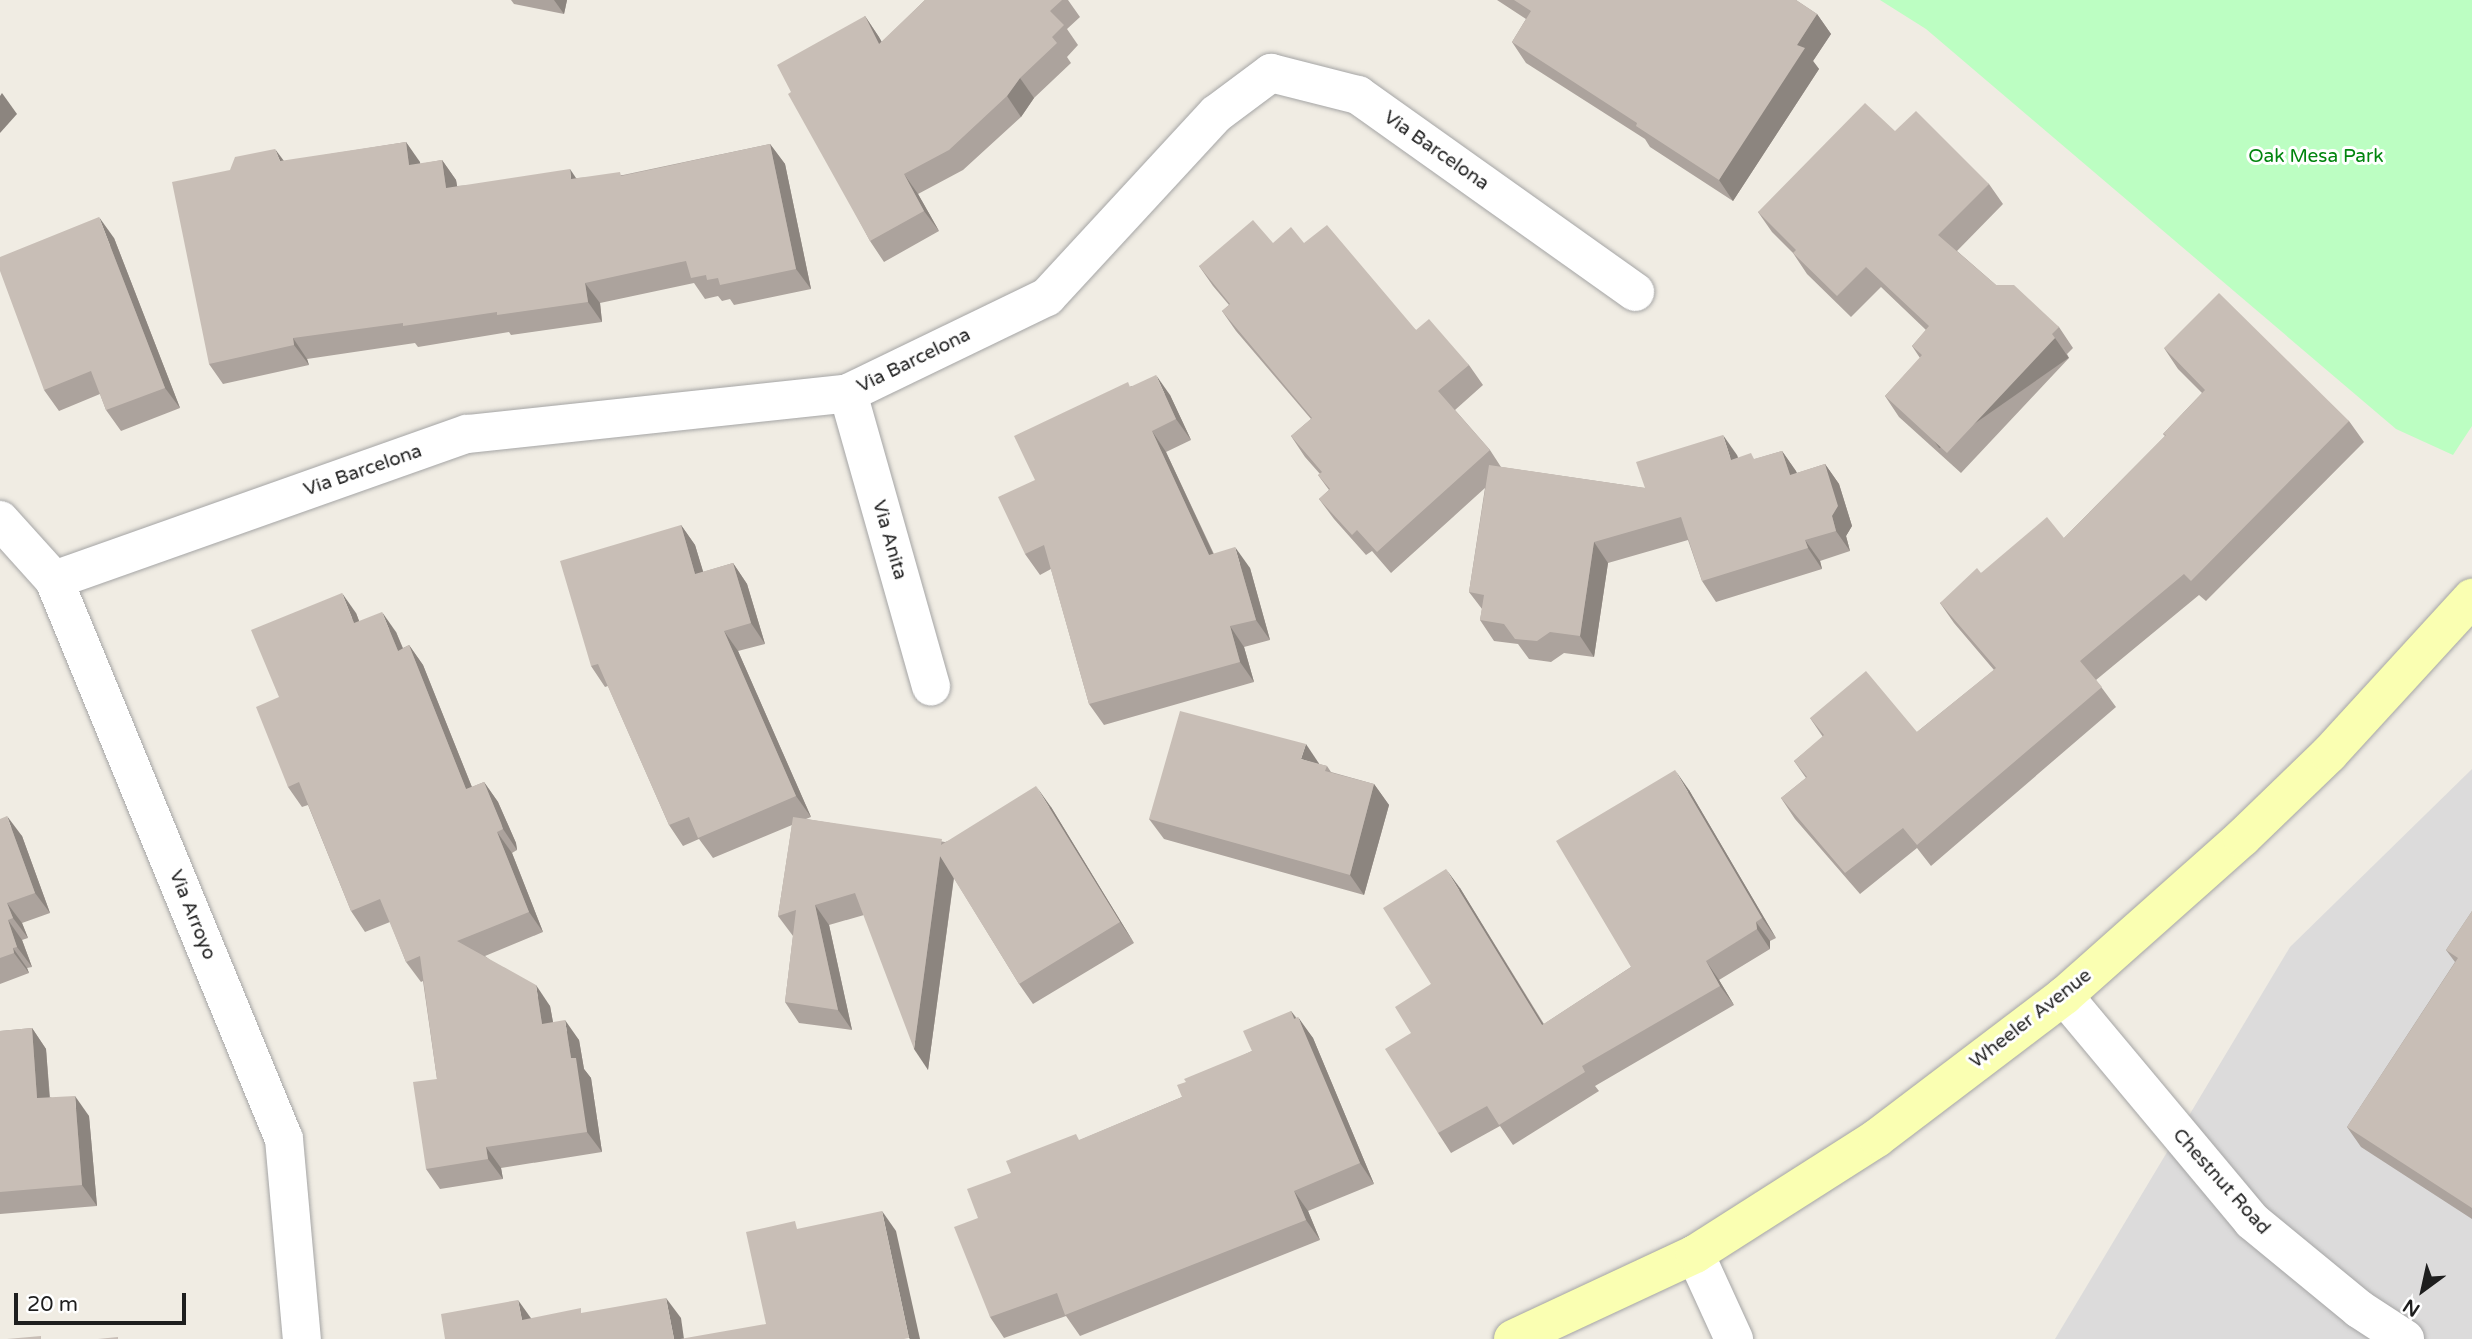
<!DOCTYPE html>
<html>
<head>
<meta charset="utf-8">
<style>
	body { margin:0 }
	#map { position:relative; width:2472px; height:1339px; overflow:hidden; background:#f0ece3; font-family:"Varela Round",sans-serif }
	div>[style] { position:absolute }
	.residential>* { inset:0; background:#dcdbdb }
	.park>* { inset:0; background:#bcfec2 }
	.roads { filter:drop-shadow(0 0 2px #a5a5a5) drop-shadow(0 0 2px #a5a5a5) }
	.street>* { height:38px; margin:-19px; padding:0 19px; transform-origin:19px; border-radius:19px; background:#fff }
	.secondary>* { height:38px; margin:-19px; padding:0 19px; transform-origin:19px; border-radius:19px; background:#faffb2 }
	.wall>* { inset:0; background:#aca39d }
	.shaded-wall>* { inset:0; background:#8c857f; transform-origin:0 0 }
	.building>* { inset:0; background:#c8beb6 }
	span { translate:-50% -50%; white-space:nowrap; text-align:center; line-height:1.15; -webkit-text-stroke:6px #fff; paint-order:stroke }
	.street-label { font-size:19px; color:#1e1e1e }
	.park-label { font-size:19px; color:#02850f }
	.north { position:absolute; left:2388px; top:1255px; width:70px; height:70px; -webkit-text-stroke:5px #fff; paint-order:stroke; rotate:213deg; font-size:19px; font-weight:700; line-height:28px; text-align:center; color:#1e1e1e }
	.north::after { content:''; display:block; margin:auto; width:24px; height:32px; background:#1e1e1e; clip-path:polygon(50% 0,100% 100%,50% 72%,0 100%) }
	.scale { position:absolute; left:14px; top:1293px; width:172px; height:32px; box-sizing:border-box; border:4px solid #1e1e1e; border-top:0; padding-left:9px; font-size:21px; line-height:24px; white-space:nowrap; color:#1e1e1e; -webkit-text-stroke:5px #fff; paint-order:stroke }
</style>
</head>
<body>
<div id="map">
	<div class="residential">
		<div style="clip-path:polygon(2472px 769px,2472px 1339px,2055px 1339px,2290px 947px)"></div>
	</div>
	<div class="park">
		<div style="clip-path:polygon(1880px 0,2472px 0,2472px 426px,2453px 455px,2396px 429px,1926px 29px)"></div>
	</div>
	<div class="roads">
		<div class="street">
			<div style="left:848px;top:393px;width:305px;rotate:74.2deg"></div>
			<div style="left:0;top:520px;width:81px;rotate:48deg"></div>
			<div style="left:54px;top:580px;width:604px;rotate:67.64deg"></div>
			<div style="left:284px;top:1139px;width:201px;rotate:84.9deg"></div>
			<div style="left:54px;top:580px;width:438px;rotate:-19.5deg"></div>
			<div style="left:467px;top:434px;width:383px;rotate:-6.1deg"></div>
			<div style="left:848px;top:393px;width:221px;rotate:-25.8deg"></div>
			<div style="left:1047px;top:297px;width:249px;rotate:-47.3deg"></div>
			<div style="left:1216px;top:114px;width:69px;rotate:-36.7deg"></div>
			<div style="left:1271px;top:73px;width:90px;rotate:14.2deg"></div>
			<div style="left:1358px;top:95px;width:340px;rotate:35.4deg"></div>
			<div style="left:2064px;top:996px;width:293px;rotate:50.1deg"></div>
			<div style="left:2252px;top:1221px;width:139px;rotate:39.4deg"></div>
			<div style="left:2359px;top:1309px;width:55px;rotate:33.1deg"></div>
			<div style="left:1695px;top:1254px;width:94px;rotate:65.4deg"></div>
		</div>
		<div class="secondary">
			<div style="left:1513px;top:1339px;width:201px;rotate:-25deg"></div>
			<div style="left:1695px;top:1254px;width:216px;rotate:-32.5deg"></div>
			<div style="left:1877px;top:1138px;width:235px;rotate:-37.2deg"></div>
			<div style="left:2064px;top:996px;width:238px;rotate:-41.6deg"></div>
			<div style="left:2242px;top:838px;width:121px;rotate:-44deg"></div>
			<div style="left:2329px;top:754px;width:212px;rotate:-47.5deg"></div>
		</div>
	</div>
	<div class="wall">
		<div style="clip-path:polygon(511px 0,567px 0,564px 14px,514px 4px)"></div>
		<div style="clip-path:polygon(925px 0,1068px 0,1080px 17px,1067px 29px,1078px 45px,1067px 57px,1071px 63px,1034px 98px,1021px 117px,963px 170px,918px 194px,939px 231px,884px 262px,870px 241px,791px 92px,865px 16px,882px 42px)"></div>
		<div style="clip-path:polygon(1497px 0,1796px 0,1817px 14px,1831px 34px,1813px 61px,1819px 69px,1733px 201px,1650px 147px,1645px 139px,1526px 63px,1512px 42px,1526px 19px)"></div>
		<div style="clip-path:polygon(1895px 131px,1989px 184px,2003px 204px,1957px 251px,1996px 285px,2059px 327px,2073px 348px,2067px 354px,2069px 358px,1961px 473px,1899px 417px,1885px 396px,1920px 358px,1912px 346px,1926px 330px,1881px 287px,1851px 317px,1807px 274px,1793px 253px,1772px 232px,1758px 212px)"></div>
		<div style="clip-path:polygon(406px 142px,420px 164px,442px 160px,456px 180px,457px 186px,623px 175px,770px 144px,785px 164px,811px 289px,734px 305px,730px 299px,722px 301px,718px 296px,705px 299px,694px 283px,600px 303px,602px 322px,511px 335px,509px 332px,418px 347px,415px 343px,307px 359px,309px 365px,223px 384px,209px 364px,230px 170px)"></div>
		<div style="clip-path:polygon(114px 238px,180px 408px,121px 431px,106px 410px,100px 394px,59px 411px,44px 390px)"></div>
		<div style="clip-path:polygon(1273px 243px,1304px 243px,1416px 330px,1469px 365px,1483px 385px,1455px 410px,1490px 450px,1501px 467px,1645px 488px,1737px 455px,1738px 458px,1755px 459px,1782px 451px,1797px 473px,1825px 464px,1839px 484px,1852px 526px,1846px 536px,1850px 551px,1820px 561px,1822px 569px,1716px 602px,1702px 581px,1688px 540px,1608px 563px,1594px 657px,1564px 653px,1551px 662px,1529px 659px,1518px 644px,1494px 641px,1480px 620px,1482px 609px,1469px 592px,1485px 488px,1391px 573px,1372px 551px,1366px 555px,1334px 519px,1319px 499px,1329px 490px,1318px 475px,1320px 474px,1305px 457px,1291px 436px,1311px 419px,1236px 331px,1222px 311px,1229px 305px,1213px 286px,1199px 266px)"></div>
		<div style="clip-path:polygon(2164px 348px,2349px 421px,2364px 442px,2206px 601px,2199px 595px,2096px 680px,2116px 707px,1931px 866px,1917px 848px,1860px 894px,1795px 819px,1781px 798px,1806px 778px,1794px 761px,1823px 737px,1810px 718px,1917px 732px,1994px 670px,1954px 623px,1940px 603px,1981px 573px,2064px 538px,2165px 436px,2163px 434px,2202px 393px,2178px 369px)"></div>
		<div style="clip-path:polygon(1131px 386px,1170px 395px,1191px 440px,1166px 452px,1214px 554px,1250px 568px,1270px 640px,1244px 647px,1254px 682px,1104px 725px,1089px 704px,1051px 569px,1040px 575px,1025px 554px,1035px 480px)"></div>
		<div style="clip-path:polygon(681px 525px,695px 545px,703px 572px,733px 563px,747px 584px,765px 644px,738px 651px,811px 817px,806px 819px,945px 842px,1051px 807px,1134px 943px,1033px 1004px,1019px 984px,954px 878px,928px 1070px,864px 915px,829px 925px,852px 1030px,799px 1023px,785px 1002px,793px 936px,778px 916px,792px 825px,713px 858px,699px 839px,683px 846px,669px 825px,608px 686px,605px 687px,591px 666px)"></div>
		<div style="clip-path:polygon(356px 613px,359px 621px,396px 632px,403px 648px,409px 645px,423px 665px,472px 787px,484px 782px,498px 802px,516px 843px,517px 850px,512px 853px,543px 932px,485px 956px,550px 1006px,553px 1022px,579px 1040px,584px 1069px,591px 1078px,602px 1152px,501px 1168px,503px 1179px,440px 1189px,426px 1169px,437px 1079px,423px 981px,421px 982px,406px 962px,390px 922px,365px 932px,351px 911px,308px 805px,302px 807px,288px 787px,279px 697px)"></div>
		<div style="clip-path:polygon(1319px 764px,1327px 766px,1331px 772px,1374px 784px,1389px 805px,1364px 895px,1164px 839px,1149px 819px)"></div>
		<div style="clip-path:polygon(1689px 790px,1776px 938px,1770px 941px,1770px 949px,1719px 980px,1734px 1005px,1595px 1086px,1599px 1091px,1513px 1145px,1500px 1126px,1451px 1153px,1438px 1133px,1411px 1033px,1431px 984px,1460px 888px,1544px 1024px,1631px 967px)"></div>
		<div style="clip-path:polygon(0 819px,22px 836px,50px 913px,22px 923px,28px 938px,22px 940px,32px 967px,27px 968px,29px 973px,0 984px)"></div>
		<div style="clip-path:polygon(2472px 911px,2472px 1219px,2361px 1147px,2347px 1127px,2455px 962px,2446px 950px)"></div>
		<div style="clip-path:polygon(1291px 1011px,1313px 1038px,1374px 1184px,1308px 1211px,1320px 1240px,1080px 1336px,1066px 1316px,1004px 1338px,990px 1317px,978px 1218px,1011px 1173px,1080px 1140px,1182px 1097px,1186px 1082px,1252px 1051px)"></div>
		<div style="clip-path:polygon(32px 1028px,46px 1049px,50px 1097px,89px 1116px,97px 1206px,0 1214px,0 1031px)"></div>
	</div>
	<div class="shaded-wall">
		<div style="clip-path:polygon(554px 0,567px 0,564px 14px)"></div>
		<div style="clip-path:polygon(1817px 14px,1831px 34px,1813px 61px,1819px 69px,1733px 201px,1719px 180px,1797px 45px)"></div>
		<div style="clip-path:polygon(865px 16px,879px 37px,893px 64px,879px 44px)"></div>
		<div style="clip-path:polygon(1020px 78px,1034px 98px,1021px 117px,1007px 96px)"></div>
		<div style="clip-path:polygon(2px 93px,17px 114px,0 133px,0 96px)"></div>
		<div style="clip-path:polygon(406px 142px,420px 162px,423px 186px,409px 165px)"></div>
		<div style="clip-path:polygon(770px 144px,785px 164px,811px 289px,796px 269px)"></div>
		<div style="clip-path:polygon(275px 149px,290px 169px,280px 161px)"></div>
		<div style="clip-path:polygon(442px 160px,456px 180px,461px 208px,446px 188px)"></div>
		<div style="clip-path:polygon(570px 169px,584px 190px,571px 179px)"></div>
		<div style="clip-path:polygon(904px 174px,918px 194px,939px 231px,924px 211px)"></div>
		<div style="clip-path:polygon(99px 217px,114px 238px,180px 408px,165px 388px)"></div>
		<div style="clip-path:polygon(585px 283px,600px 303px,602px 322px,588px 302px)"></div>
		<div style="clip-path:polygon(293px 338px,307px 359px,309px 365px,294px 345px)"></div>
		<div style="left:2055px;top:338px;width:24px;height:158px;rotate:55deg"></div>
		<div style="clip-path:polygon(1156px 375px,1170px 395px,1191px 440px,1176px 419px)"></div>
		<div style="clip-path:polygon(1152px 431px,1166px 452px,1223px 575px,1209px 555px)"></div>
		<div style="clip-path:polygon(1723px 435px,1737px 455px,1745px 481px,1731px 460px)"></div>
		<div style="clip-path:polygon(1782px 451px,1796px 471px,1805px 496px,1790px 475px)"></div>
		<div style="clip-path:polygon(1825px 464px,1839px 484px,1852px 526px,1846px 536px,1850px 551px,1836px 531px,1832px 516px)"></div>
		<div style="clip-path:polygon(681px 525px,695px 545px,710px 594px,695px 574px)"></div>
		<div style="clip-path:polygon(1805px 540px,1820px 561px,1822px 569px,1808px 548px)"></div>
		<div style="clip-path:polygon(1594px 542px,1608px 563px,1594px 657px,1580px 636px)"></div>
		<div style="clip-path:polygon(1235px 547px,1250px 568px,1270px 640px,1256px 620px)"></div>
		<div style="clip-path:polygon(733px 563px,747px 584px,765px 644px,751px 623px)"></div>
		<div style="clip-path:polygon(342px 593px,356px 613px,368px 644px,354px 623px)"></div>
		<div style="clip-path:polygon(382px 612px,396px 632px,412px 671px,398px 651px)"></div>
		<div style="clip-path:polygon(1230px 626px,1244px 647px,1254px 682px,1240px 662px)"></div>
		<div style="clip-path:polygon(724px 631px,738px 651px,811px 817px,796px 796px)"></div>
		<div style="clip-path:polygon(409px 645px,423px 665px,481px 810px,466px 789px)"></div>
		<div style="clip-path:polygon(1306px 744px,1320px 765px,1301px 759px)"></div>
		<div style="clip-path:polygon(1675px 770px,1689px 790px,1776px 938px,1762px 918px)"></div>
		<div style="clip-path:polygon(484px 782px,498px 802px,516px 843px,517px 850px,503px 829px)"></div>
		<div style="clip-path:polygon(1374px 784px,1389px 805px,1364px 895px,1350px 875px)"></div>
		<div style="clip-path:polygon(1036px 786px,1051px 807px,1134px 943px,1120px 922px)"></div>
		<div style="clip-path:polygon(7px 816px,22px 836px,50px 913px,35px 893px)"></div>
		<div style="clip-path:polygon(497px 832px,512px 853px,543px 932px,529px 912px)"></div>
		<div style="clip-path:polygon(940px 856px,954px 876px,928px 1070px,914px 1049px)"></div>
		<div style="clip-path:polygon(1446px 869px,1460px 888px,1556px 1045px,1542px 1025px)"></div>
		<div style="clip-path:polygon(7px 903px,22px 923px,28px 938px,13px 918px)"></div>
		<div style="clip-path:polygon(815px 905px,829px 925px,852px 1030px,838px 1010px)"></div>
		<div style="clip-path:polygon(8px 920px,22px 940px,32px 967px,17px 947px)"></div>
		<div style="clip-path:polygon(1756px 922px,1770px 941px,1770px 949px,1757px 929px)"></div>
		<div style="clip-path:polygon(13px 948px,27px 968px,29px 973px,14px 953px)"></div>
		<div style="clip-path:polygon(1706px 961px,1719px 980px,1734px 1005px,1720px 986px)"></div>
		<div style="clip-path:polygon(536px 985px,550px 1006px,557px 1044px,542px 1024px)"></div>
		<div style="clip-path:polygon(1291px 1011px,1303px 1029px,1298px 1017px,1313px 1038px,1374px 1184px,1360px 1163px)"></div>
		<div style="clip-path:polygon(565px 1020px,579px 1040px,584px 1069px,591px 1078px,602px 1152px,587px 1132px,571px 1058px)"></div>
		<div style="clip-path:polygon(32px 1028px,46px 1049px,51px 1119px,37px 1098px)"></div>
		<div style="clip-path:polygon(75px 1096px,89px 1116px,97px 1206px,82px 1185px)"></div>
		<div style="clip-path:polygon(486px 1147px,501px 1168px,503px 1179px,488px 1159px)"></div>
		<div style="clip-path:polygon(1294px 1191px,1308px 1211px,1320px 1240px,1306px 1220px)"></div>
		<div style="clip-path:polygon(882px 1211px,896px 1231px,920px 1339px,910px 1339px,909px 1338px)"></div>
		<div style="clip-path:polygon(666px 1298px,681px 1318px,684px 1339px,674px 1339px)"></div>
		<div style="clip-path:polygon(518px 1300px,533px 1321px,522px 1320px)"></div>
	</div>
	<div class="building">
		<div style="clip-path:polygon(925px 0,1062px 0,1050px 11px,1064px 25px,1052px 37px,1057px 43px,1020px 78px,1007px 96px,949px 150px,904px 174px,924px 211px,870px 241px,788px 94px,791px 92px,777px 65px,865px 16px,879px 44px)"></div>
		<div style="clip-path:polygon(1514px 0,1796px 0,1817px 14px,1797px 45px,1805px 48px,1719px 180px,1636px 126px,1637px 123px,1512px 42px,1531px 11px)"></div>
		<div style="clip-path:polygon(1865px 103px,1895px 131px,1916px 111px,1989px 184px,1938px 235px,1996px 285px,2014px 285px,2059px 327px,2052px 334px,2055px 338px,1947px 453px,1885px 396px,1922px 355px,1912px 346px,1929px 326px,1866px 267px,1837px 296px,1793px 253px,1796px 250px,1758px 212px)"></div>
		<div style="clip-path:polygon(406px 142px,409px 165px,442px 160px,446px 188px,570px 169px,571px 179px,620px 172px,621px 176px,770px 144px,796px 269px,720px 285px,718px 278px,707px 280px,706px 275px,691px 278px,686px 261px,585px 283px,588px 302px,497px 315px,497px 312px,403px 326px,403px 323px,293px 338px,294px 345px,209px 364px,172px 182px,230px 170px,235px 157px,275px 149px,280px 161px)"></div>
		<div style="clip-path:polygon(99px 217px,165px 388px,106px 410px,91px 371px,44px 390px,0 271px,0 257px)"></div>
		<div style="clip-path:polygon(1253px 220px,1273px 243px,1291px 227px,1304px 243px,1327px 225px,1416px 330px,1429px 319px,1469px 365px,1438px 391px,1490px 450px,1377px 552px,1357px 530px,1352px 535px,1319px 499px,1330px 489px,1318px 475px,1322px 472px,1291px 436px,1312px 418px,1222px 311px,1230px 304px,1199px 266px)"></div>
		<div style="clip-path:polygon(2219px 293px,2349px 421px,2191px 581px,2184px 574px,2080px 661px,2102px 687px,1917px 845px,1903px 828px,1845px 873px,1781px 798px,1807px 777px,1794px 761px,1824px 735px,1810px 718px,1866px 671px,1917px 732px,1996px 668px,1940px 603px,1977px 568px,1981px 573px,2047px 517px,2064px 538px,2166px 435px,2163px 434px,2205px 390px,2164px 348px)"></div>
		<div style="clip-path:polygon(1156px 375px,1176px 419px,1152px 431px,1209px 555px,1235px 547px,1256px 620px,1230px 626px,1240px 662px,1089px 704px,1044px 545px,1025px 554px,998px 497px,1035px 480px,1014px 436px,1128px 382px,1130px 387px)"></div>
		<div style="clip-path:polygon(1723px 435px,1731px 460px,1751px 453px,1754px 459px,1782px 451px,1790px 475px,1825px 464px,1838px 506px,1832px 516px,1836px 531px,1805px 540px,1808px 548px,1702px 581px,1681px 517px,1594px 542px,1580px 636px,1550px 632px,1537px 641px,1515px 639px,1504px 624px,1480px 620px,1484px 595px,1469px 592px,1489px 465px,1645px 488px,1636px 462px)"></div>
		<div style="clip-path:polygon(681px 525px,695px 574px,733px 563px,751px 623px,724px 631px,796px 796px,698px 838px,689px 817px,669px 825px,598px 664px,591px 666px,560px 561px)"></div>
		<div style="clip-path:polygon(342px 593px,354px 623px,382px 612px,398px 651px,409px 645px,466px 789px,484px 782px,501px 823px,503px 829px,497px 832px,529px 912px,457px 941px,536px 985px,542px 1024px,565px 1020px,571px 1058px,576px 1058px,587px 1132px,486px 1147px,488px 1159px,426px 1169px,413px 1082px,437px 1079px,420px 956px,406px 962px,380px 899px,351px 911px,299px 782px,288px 787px,256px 707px,279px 697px,251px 630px)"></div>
		<div style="clip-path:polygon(1180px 711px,1306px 744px,1301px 759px,1327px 766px,1325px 771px,1374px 784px,1350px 875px,1149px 819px)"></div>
		<div style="clip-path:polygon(1675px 770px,1762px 918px,1756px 922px,1757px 929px,1706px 961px,1720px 986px,1582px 1066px,1585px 1072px,1499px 1125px,1487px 1106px,1438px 1133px,1385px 1049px,1411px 1033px,1395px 1007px,1431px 984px,1383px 908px,1446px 869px,1542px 1025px,1631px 967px,1556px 841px)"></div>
		<div style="clip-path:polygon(1036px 786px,1120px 922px,1019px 984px,940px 856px,914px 1049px,855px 893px,815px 905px,838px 1010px,785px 1002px,796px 910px,778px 916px,793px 817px,942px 839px,941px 845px)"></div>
		<div style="clip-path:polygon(7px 816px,35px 893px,7px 903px,13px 918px,8px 920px,17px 947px,13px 948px,14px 953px,0 958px,0 819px)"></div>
		<div style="clip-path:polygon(2472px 911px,2472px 1208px,2347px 1127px,2458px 958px,2446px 950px)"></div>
		<div style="clip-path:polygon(1291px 1011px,1294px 1019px,1298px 1017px,1360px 1163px,1294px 1191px,1306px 1220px,1065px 1315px,1057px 1293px,990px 1317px,954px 1227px,978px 1218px,967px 1189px,1011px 1173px,1006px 1161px,1076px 1134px,1079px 1140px,1182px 1097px,1177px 1085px,1186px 1082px,1184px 1079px,1252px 1051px,1243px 1031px)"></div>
		<div style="clip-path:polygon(32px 1028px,37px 1098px,75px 1096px,82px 1185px,0 1192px,0 1031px)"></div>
		<div style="clip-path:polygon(882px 1211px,909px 1338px,904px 1339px,680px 1339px,766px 1324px,746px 1232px,795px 1221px,797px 1229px)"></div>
		<div style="clip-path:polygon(666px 1298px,674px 1339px,445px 1339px,441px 1314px,518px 1300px,522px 1320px,581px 1308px,581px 1313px)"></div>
		<div style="clip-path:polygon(41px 1336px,41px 1339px,7px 1339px)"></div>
		<div style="clip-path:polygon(118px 1337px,118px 1339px,98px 1339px)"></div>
	</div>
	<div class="street-label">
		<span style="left:1436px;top:151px;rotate:35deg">Via Barcelona</span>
		<span style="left:914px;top:361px;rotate:-26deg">Via Barcelona</span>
		<span style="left:363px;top:471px;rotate:-19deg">Via Barcelona</span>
		<span style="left:889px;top:540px;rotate:74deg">Via Anita</span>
		<span style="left:192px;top:915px;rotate:68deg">Via Arroyo</span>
		<span style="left:2031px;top:1019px;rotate:-38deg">Wheeler Avenue</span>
		<span style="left:2221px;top:1182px;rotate:48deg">Chestnut Road</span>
	</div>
	<div class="park-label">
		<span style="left:2316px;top:157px">Oak Mesa Park</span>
	</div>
	<div class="north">N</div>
	<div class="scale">20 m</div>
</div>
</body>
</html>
